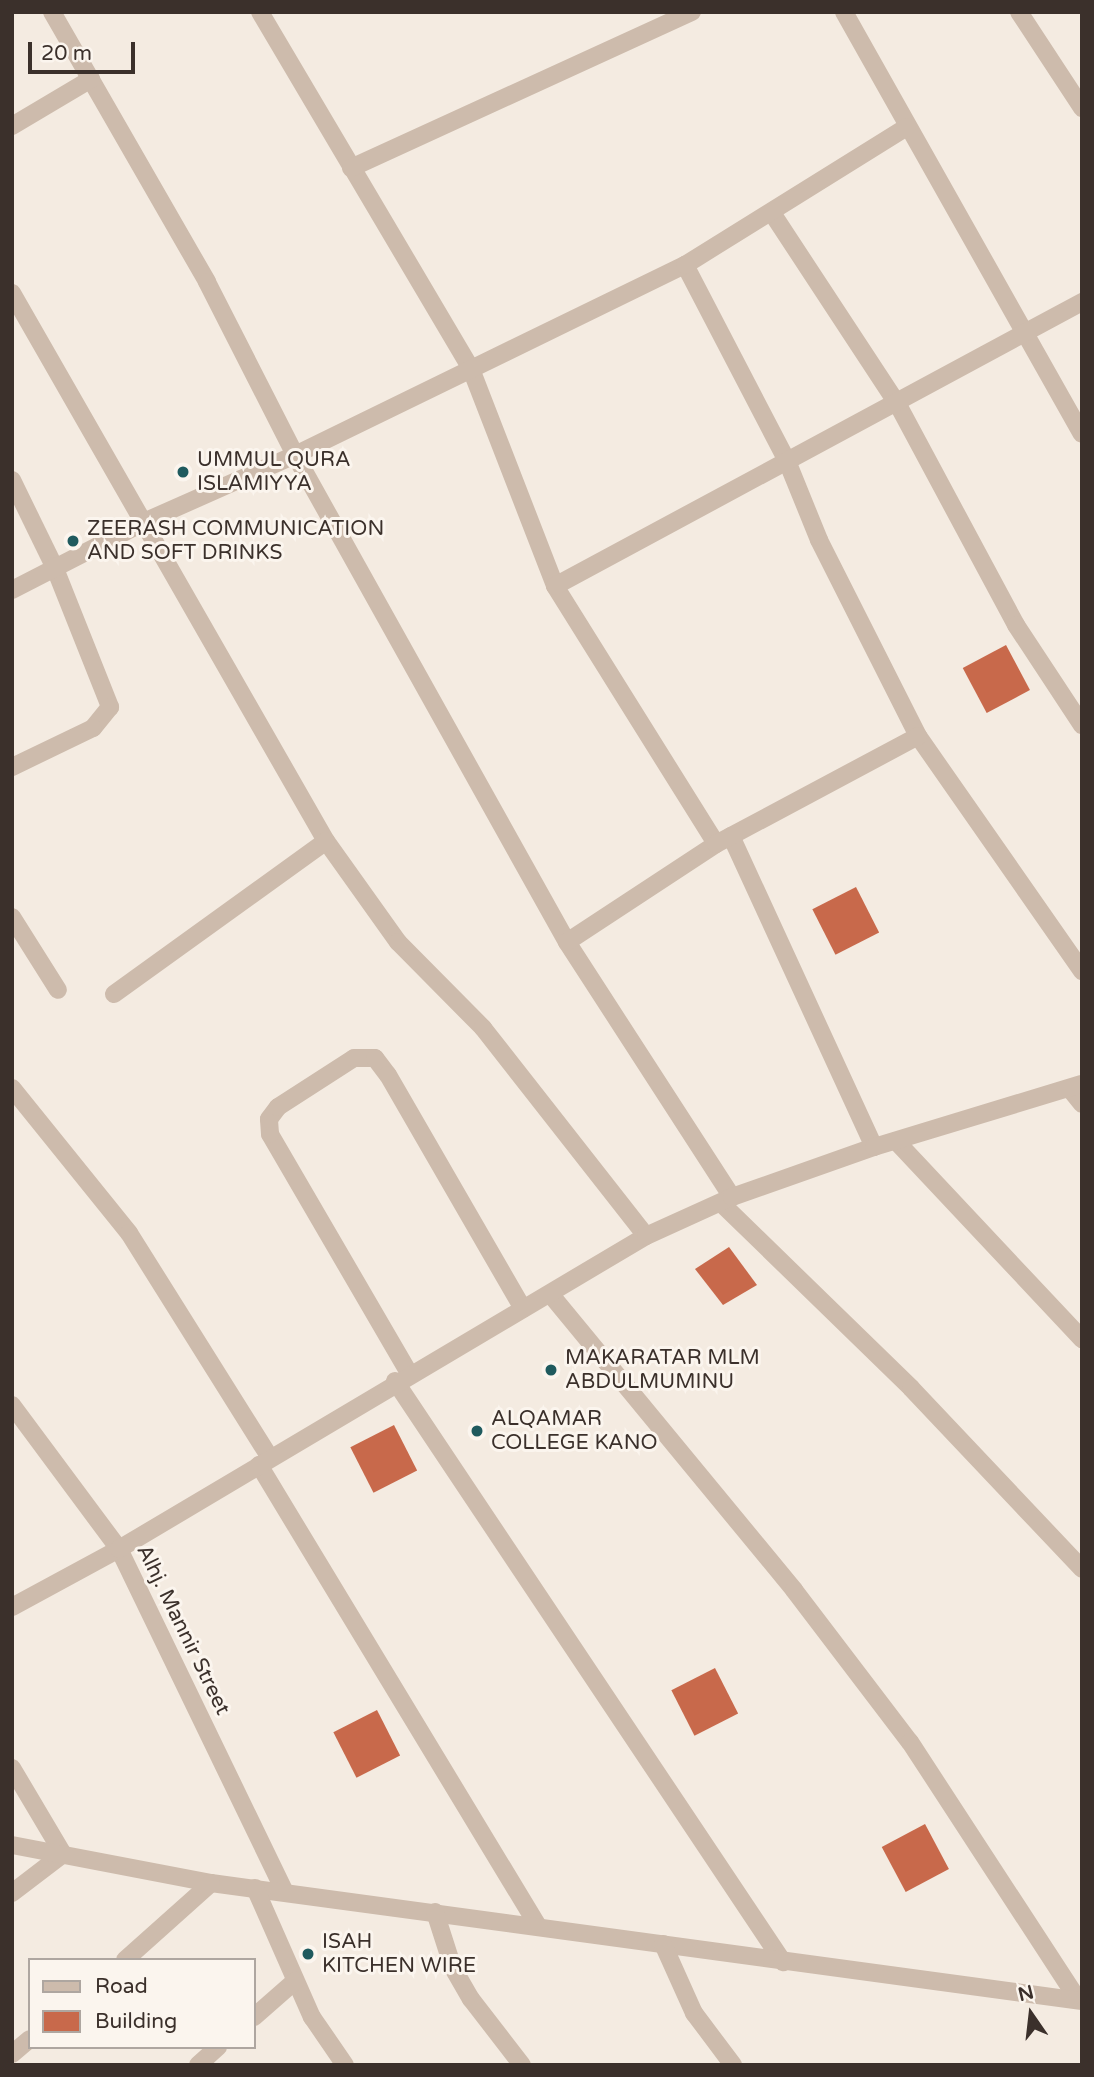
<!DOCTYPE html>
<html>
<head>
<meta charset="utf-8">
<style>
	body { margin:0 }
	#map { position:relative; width:1094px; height:2077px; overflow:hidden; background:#f4ebe1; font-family:"Varela Round",sans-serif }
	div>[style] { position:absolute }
	.building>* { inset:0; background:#c8694b; transform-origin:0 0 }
	.street>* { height:18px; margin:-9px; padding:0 9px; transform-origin:9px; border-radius:9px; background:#cdbbac }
	.dots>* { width:19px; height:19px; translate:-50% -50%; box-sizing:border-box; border:4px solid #fbf5ee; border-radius:50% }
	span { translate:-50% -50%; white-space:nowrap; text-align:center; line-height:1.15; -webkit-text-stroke:6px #fbf5ee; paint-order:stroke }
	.poi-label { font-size:21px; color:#3b302b }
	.left { translate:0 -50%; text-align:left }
	.street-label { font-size:21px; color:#3b302b }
	.frame { position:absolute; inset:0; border:14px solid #3b302b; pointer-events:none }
	.legend { position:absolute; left:28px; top:1958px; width:228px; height:91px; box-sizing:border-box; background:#fbf5ee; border:2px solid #aea6a0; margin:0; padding:9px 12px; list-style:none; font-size:21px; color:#3b302b }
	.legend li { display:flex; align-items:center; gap:14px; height:35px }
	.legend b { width:35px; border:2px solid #aea6a0 }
	.north { position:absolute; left:996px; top:1979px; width:70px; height:70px; -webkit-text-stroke:5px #fbf5ee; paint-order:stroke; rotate:346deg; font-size:19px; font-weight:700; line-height:28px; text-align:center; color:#3b302b }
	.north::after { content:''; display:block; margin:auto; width:24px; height:32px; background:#3b302b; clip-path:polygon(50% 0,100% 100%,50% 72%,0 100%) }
	.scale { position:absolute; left:28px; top:42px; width:107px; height:32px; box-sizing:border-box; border:4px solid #3b302b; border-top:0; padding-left:9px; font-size:21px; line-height:24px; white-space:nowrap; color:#3b302b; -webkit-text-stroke:5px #fbf5ee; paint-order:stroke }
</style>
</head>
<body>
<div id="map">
	<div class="building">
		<div style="left:1006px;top:645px;width:51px;height:49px;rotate:62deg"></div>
		<div style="left:856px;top:887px;width:51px;height:49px;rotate:63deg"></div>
		<div style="clip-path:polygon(729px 1247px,757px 1285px,723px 1305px,695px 1269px)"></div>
		<div style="left:394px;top:1425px;width:51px;height:49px;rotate:63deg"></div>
		<div style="left:715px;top:1668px;width:51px;height:49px;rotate:63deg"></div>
		<div style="left:377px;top:1710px;width:51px;height:49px;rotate:63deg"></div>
		<div style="left:925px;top:1824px;width:51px;height:49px;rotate:62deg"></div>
	</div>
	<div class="street">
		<div style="left:52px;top:12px;width:311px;rotate:60.1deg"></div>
		<div style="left:207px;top:282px;width:194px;rotate:63deg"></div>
		<div style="left:295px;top:455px;width:558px;rotate:60.82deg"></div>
		<div style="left:567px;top:942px;width:304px;rotate:57.1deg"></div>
		<div style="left:260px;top:12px;width:415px;rotate:59.4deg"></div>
		<div style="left:471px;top:369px;width:233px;rotate:68.8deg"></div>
		<div style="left:555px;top:586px;width:304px;rotate:58deg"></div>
		<div style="left:844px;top:12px;width:484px;rotate:60.6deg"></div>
		<div style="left:1019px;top:12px;width:115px;rotate:56.7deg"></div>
		<div style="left:12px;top:126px;width:92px;rotate:-30.7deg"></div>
		<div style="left:351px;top:168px;width:375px;rotate:-24.6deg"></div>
		<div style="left:772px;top:213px;width:227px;rotate:56.7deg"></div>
		<div style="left:897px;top:403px;width:252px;rotate:61.8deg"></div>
		<div style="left:1016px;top:625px;width:120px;rotate:56.6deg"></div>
		<div style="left:685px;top:265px;width:221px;rotate:62.5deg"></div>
		<div style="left:787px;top:461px;width:85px;rotate:67.9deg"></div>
		<div style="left:819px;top:540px;width:220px;rotate:63.2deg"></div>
		<div style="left:918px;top:736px;width:287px;rotate:55.1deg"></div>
		<div style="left:12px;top:293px;width:632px;rotate:60.19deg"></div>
		<div style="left:326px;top:841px;width:124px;rotate:54.5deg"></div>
		<div style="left:398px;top:942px;width:121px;rotate:45.3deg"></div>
		<div style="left:483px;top:1028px;width:264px;rotate:51.9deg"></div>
		<div style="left:12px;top:480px;width:96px;rotate:64deg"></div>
		<div style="left:54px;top:566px;width:152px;rotate:68.3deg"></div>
		<div style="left:110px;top:707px;width:27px;rotate:129deg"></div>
		<div style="left:93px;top:728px;width:90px;rotate:154.3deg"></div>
		<div style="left:555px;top:586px;width:599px;rotate:-28.32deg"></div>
		<div style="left:12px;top:590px;width:151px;rotate:-27.2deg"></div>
		<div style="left:146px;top:521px;width:163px;rotate:-23.9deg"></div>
		<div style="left:295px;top:455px;width:434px;rotate:-26deg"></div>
		<div style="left:685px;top:265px;width:261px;rotate:-31.9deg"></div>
		<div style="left:731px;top:836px;width:342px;rotate:65.3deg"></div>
		<div style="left:12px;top:917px;width:86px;rotate:57.8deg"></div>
		<div style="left:567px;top:942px;width:178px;rotate:-33.3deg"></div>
		<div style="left:716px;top:844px;width:229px;rotate:-28.1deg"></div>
		<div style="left:114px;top:994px;width:261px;rotate:-35.8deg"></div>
		<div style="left:12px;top:1088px;width:186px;rotate:51.1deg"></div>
		<div style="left:129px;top:1233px;width:266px;rotate:57.9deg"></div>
		<div style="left:1070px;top:1089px;width:19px;rotate:51deg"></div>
		<div style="left:896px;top:1141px;width:272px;rotate:46.8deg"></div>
		<div style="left:721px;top:1203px;width:265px;rotate:44.2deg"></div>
		<div style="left:911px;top:1388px;width:249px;rotate:46.6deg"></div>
		<div style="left:551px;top:1295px;width:382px;rotate:50.5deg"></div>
		<div style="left:794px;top:1590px;width:191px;rotate:52.7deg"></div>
		<div style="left:910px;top:1742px;width:308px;rotate:56.9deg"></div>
		<div style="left:409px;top:1373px;width:276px;rotate:-120.2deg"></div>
		<div style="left:270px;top:1134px;width:15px;rotate:-94deg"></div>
		<div style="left:269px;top:1119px;width:15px;rotate:-53deg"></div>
		<div style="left:278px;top:1107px;width:90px;rotate:-32.8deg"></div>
		<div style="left:354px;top:1058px;width:21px"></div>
		<div style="left:375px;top:1058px;width:21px;rotate:53deg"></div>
		<div style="left:388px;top:1075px;width:270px;rotate:60deg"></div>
		<div style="left:395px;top:1381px;width:699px;rotate:56.26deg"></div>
		<div style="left:12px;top:1405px;width:179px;rotate:53.4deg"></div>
		<div style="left:119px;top:1549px;width:381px;rotate:64.2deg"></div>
		<div style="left:259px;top:1465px;width:539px;rotate:58.82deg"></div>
		<div style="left:12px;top:1607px;width:122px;rotate:-28.5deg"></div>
		<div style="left:119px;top:1549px;width:613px;rotate:-30.71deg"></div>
		<div style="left:646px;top:1236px;width:94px;rotate:-24.4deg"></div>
		<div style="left:732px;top:1197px;width:151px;rotate:-19.4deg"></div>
		<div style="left:874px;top:1147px;width:217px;rotate:-16.9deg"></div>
		<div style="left:12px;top:1768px;width:100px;rotate:59.3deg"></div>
		<div style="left:63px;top:1854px;width:64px;rotate:142.6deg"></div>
		<div style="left:12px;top:1845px;width:203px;rotate:10.8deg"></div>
		<div style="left:211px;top:1883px;width:879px;rotate:7.72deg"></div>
		<div style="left:255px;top:1888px;width:141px;rotate:66.2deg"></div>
		<div style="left:312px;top:2017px;width:58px;rotate:55.5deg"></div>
		<div style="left:435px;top:1912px;width:59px;rotate:72.2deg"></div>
		<div style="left:453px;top:1968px;width:36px;rotate:60deg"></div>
		<div style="left:471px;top:1999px;width:83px;rotate:52.3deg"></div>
		<div style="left:663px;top:1944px;width:76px;rotate:65.8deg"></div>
		<div style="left:694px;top:2013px;width:65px;rotate:53.1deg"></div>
		<div style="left:125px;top:1960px;width:115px;rotate:-41.8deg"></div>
		<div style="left:254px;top:2017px;width:55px;rotate:-41.3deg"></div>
		<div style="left:12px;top:2054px;width:23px;rotate:-40deg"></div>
		<div style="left:198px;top:2065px;width:27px;rotate:-42deg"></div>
	</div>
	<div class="dots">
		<div style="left:183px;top:472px;background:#1f5a5e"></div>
		<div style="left:73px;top:541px;background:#1f5a5e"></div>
		<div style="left:551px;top:1370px;background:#1f5a5e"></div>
		<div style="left:477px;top:1431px;background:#1f5a5e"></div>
		<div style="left:308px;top:1954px;background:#1f5a5e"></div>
	</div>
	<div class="poi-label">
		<span class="left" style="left:197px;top:472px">UMMUL QURA<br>ISLAMIYYA</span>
		<span class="left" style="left:87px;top:541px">ZEERASH COMMUNICATION<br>AND SOFT DRINKS</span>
		<span class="left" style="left:565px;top:1370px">MAKARATAR MLM<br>ABDULMUMINU</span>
		<span class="left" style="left:491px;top:1431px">ALQAMAR<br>COLLEGE KANO</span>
		<span class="left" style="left:322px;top:1954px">ISAH<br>KITCHEN WIRE</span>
	</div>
	<div class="street-label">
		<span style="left:183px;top:1630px;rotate:64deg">Alhj. Mannir Street</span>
	</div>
	<div class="frame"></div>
	<ul class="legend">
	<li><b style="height:9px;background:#cdbbac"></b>Road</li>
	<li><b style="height:19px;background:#c8694b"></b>Building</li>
	</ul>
	<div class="north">N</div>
	<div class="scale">20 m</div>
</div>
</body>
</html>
